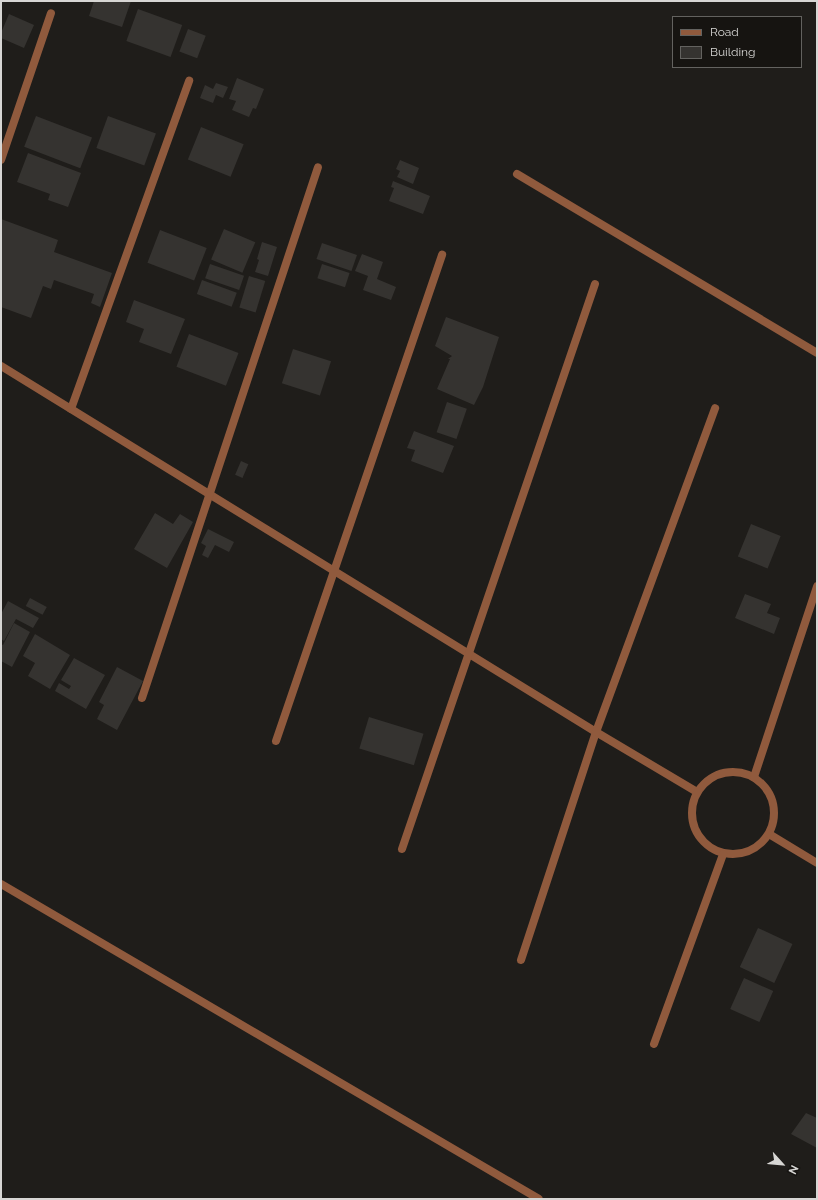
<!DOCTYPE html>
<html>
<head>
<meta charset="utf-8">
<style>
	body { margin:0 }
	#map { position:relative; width:818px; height:1200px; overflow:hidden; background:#1f1d1a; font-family:Raleway,sans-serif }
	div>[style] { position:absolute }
	.building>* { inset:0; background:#353330; transform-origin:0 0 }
	.street>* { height:8px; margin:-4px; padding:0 4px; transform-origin:4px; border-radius:4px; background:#905a3d }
	.street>.ring { margin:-4px; padding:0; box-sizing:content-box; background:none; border:8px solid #905a3d; border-radius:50% }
	span { translate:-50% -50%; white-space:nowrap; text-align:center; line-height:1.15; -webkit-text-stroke:4px #161411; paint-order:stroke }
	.frame { position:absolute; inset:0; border:2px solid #d7d6d4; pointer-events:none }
	.legend { position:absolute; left:672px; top:16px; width:130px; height:52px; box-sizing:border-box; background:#161411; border:1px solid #63625f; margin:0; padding:5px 7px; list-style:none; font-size:12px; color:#d7d6d4 }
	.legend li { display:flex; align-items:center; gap:8px; height:20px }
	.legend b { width:20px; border:1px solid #63625f }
	.north { position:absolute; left:762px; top:1144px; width:40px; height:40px; -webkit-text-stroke:3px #161411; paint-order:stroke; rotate:117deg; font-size:11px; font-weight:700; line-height:16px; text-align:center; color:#d7d6d4 }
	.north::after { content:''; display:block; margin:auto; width:14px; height:18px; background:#d7d6d4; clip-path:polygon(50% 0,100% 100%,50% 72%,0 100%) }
</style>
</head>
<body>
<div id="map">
	<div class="building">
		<div style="clip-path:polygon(94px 1px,131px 1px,122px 27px,89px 16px)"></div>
		<div style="left:138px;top:9px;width:47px;height:34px;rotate:20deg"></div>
		<div style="clip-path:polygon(9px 14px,34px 25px,24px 48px,1px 38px,1px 33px)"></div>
		<div style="left:188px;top:29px;width:19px;height:24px;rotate:21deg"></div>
		<div style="clip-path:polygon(237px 78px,264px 89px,256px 109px,253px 108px,249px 117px,232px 110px,236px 101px,229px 99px)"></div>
		<div style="clip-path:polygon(216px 83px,228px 87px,223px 98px,216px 95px,213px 103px,200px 98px,205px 85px,213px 89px)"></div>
		<div style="left:36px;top:116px;width:60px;height:33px;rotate:21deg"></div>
		<div style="left:108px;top:116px;width:51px;height:34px;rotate:20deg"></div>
		<div style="left:201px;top:127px;width:46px;height:35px;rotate:22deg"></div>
		<div style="clip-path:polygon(28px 153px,81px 173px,68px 207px,48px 200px,50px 194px,17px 182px)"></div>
		<div style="clip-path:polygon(400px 160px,419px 168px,413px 184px,397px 177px,400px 171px,396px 169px)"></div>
		<div style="clip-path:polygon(393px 181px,430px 196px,423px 214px,389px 201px,394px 188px,391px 187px)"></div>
		<div style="clip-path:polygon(1px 219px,58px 240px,54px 252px,112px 273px,100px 307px,91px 303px,94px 294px,54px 280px,51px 289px,43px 286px,31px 318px,1px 307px)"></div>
		<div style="left:224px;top:229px;width:34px;height:33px;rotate:23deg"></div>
		<div style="left:160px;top:230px;width:50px;height:35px;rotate:21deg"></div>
		<div style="clip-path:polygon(262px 242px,277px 247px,268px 276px,255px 272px,259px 260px,257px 259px)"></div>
		<div style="left:322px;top:243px;width:37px;height:17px;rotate:19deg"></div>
		<div style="clip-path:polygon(362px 254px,383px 262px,377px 279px,396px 287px,391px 300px,363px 290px,368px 276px,355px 271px)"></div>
		<div style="left:210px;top:264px;width:36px;height:15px;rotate:19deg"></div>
		<div style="left:322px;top:264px;width:29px;height:15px;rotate:18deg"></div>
		<div style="left:249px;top:276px;width:17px;height:33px;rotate:17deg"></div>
		<div style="left:202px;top:280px;width:37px;height:15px;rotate:20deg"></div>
		<div style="clip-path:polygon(134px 300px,185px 319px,171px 354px,139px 342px,144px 329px,126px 322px)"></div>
		<div style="clip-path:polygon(446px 317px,499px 337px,483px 387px,474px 405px,437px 389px,450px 359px,448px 359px,452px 356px,435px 346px)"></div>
		<div style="left:189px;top:334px;width:53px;height:35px;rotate:21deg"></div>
		<div style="left:293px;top:349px;width:40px;height:36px;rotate:18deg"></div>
		<div style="left:447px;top:402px;width:21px;height:32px;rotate:19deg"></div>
		<div style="clip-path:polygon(414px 431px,454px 446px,443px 473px,411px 461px,415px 450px,407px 448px)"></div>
		<div style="left:241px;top:461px;width:8px;height:15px;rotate:23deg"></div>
		<div style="clip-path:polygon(155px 513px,173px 524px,180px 514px,193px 522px,167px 568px,134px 549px)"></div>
		<div style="left:751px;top:524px;width:32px;height:35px;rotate:22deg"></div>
		<div style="clip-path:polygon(208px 529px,234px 542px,229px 552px,215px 545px,208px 558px,202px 555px,206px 546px,201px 543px)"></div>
		<div style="clip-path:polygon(745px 594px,771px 604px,767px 613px,780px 618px,774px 634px,735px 618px)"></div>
		<div style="left:30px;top:598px;width:19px;height:9px;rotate:28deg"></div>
		<div style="clip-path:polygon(8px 601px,39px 618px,33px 628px,16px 619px,4px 641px,1px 639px,1px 614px)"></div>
		<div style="clip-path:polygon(14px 623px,30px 632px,12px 667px,1px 661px,1px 644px,3px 645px)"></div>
		<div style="clip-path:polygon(35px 634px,70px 655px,50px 689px,28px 676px,35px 663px,23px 656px)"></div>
		<div style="clip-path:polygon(74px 658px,105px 675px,86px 709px,55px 691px,59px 683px,69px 689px,71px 686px,61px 680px)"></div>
		<div style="clip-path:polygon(117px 667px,143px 681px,117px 730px,97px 719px,104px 705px,99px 702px)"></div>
		<div style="left:369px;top:717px;width:57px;height:33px;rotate:17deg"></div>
		<div style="left:758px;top:928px;width:38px;height:43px;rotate:25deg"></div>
		<div style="left:744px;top:978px;width:32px;height:34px;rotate:24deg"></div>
		<div style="clip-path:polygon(806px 1113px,817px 1118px,817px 1148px,791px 1134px)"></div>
	</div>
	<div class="street">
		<div style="left:1px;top:160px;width:155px;rotate:-71.2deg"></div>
		<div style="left:517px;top:174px;width:349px;rotate:30.8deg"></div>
		<div style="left:1px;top:366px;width:699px;rotate:31.6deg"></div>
		<div style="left:596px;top:732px;width:117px;rotate:30.7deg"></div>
		<div style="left:71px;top:409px;width:349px;rotate:-70.2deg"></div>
		<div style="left:142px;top:698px;width:559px;rotate:-71.66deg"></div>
		<div style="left:276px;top:741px;width:514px;rotate:-71.14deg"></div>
		<div class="ring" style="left:692px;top:772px;width:74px;height:74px"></div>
		<div style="left:754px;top:777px;width:201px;rotate:-71.7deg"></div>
		<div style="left:769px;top:834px;width:56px;rotate:31.1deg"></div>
		<div style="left:402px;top:849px;width:597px;rotate:-71.14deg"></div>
		<div style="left:1px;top:884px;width:623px;rotate:30.35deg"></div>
		<div style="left:521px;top:960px;width:240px;rotate:-71.8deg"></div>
		<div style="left:596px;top:732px;width:345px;rotate:-69.8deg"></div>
		<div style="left:654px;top:1044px;width:202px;rotate:-70deg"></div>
	</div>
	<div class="frame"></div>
	<ul class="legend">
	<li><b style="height:5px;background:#905a3d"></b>Road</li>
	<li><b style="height:11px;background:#353330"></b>Building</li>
	</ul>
	<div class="north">N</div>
</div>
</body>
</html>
